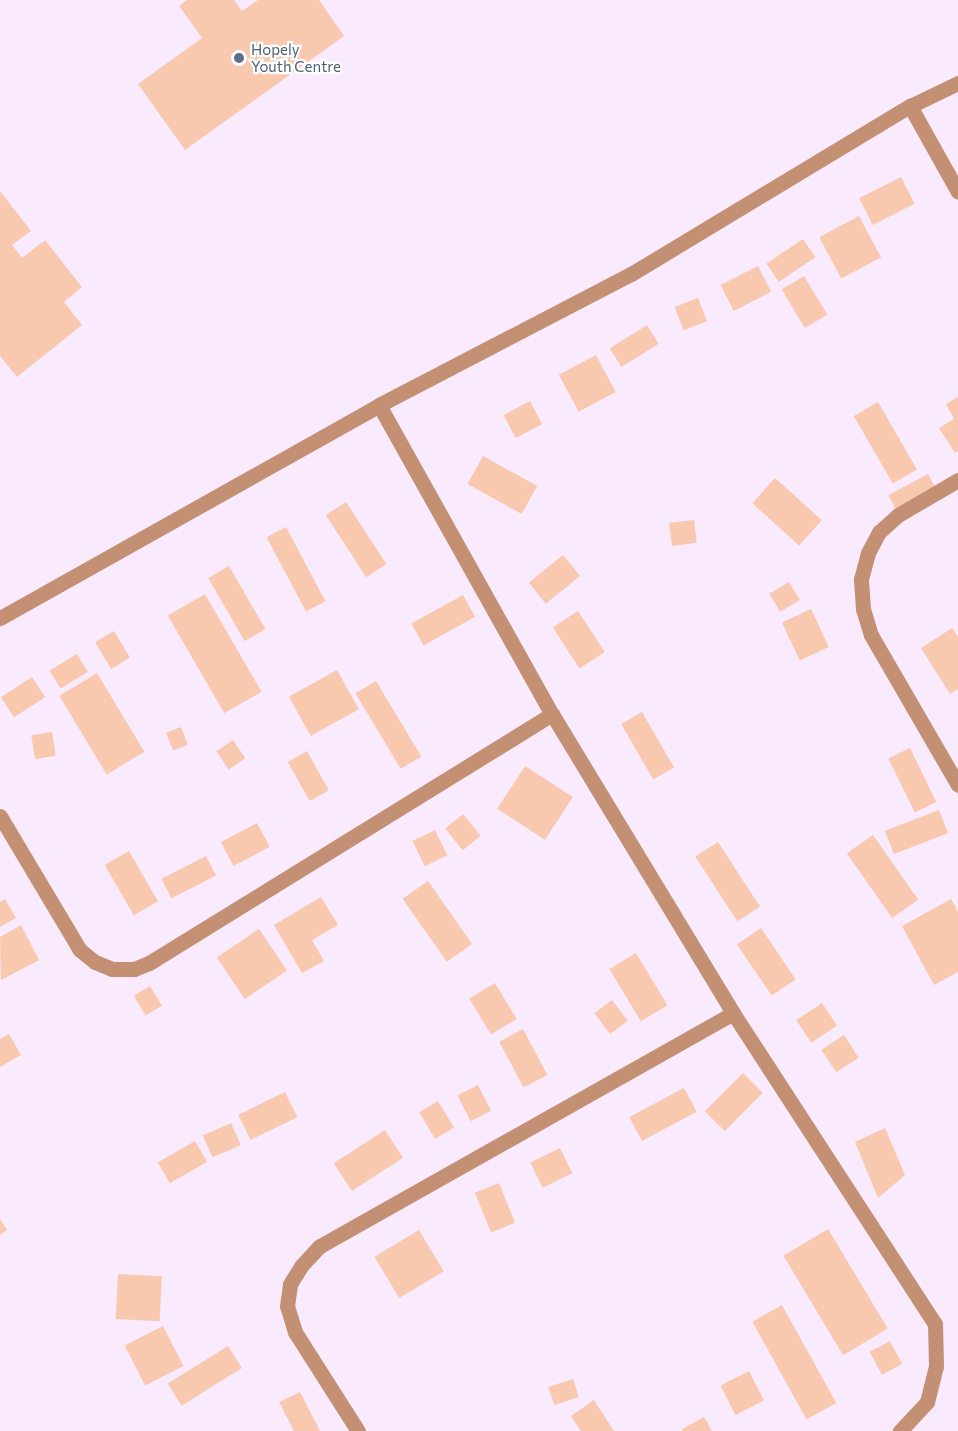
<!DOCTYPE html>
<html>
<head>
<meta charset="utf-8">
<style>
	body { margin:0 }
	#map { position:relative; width:958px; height:1431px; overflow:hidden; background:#f9ebfd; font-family:Commissioner,sans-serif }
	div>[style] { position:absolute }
	.building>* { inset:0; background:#f8c8af; transform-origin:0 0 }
	.street>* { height:15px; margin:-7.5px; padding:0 7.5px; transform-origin:7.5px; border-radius:7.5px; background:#c49073 }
	.dots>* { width:16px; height:16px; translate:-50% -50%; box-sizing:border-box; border:3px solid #fff; border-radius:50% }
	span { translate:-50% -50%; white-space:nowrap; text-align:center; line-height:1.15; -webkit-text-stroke:4.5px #fff; paint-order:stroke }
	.service-label { font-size:15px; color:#4e5e75 }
	.left { translate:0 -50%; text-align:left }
</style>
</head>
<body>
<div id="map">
	<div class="building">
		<div style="clip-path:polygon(187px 0,234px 0,242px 11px,258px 0,319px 0,344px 36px,185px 150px,138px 84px,202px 38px,179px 6px)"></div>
		<div style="left:901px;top:177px;width:30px;height:47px;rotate:63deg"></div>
		<div style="clip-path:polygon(0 191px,31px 231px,12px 245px,22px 258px,45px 240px,82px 287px,64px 302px,82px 325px,17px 377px,0 356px)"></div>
		<div style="left:859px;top:216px;width:47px;height:45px;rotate:62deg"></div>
		<div style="left:803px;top:239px;width:22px;height:44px;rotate:56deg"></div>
		<div style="left:758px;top:266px;width:29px;height:42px;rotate:63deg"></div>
		<div style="left:804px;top:276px;width:45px;height:26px;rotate:59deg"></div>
		<div style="left:698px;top:298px;width:25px;height:25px;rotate:69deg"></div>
		<div style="left:647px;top:325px;width:22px;height:44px;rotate:58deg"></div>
		<div style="left:596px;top:355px;width:42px;height:42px;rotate:62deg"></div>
		<div style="clip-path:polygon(958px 397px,958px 451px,955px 453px,939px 428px,954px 419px,946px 404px)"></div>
		<div style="left:530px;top:401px;width:26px;height:30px;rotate:62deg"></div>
		<div style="left:878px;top:402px;width:78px;height:28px;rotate:60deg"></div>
		<div style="left:483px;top:456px;width:62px;height:32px;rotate:29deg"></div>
		<div style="left:928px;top:474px;width:17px;height:45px;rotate:62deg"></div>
		<div style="left:775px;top:478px;width:63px;height:34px;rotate:42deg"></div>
		<div style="left:346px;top:502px;width:74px;height:24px;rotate:57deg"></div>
		<div style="left:694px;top:520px;width:23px;height:25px;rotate:83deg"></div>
		<div style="left:286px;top:527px;width:84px;height:22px;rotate:62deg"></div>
		<div style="left:563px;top:555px;width:27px;height:44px;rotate:51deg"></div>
		<div style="left:229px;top:566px;width:73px;height:24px;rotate:60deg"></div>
		<div style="left:789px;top:582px;width:21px;height:23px;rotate:59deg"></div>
		<div style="left:205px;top:594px;width:113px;height:43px;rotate:60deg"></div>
		<div style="left:463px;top:595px;width:25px;height:59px;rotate:61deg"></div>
		<div style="left:811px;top:609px;width:42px;height:32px;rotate:65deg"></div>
		<div style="left:578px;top:611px;width:49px;height:30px;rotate:57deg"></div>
		<div style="clip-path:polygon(952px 628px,958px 637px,958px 689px,950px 694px,921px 648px)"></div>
		<div style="left:114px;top:631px;width:31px;height:22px;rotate:59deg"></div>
		<div style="left:77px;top:654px;width:21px;height:32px;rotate:59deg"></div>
		<div style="left:337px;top:670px;width:45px;height:55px;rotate:61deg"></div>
		<div style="left:97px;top:673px;width:92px;height:44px;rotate:59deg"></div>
		<div style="left:32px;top:677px;width:24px;height:37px;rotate:57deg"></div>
		<div style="left:376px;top:681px;width:88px;height:24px;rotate:59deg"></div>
		<div style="left:642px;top:712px;width:64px;height:24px;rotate:60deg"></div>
		<div style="left:181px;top:727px;width:19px;height:16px;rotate:69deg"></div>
		<div style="left:52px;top:732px;width:24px;height:21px;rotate:81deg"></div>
		<div style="left:233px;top:740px;width:22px;height:20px;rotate:56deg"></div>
		<div style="left:910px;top:748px;width:60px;height:24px;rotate:64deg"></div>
		<div style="left:307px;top:751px;width:45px;height:22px;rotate:61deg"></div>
		<div style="left:525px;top:766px;width:57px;height:51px;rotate:33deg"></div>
		<div style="left:939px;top:810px;width:25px;height:58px;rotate:69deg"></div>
		<div style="left:463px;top:814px;width:28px;height:23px;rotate:51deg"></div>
		<div style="left:257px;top:823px;width:27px;height:41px;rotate:62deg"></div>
		<div style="left:435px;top:830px;width:28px;height:25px;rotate:64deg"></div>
		<div style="left:873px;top:835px;width:79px;height:32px;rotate:55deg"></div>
		<div style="left:718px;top:842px;width:77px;height:27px;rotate:57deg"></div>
		<div style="left:129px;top:851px;width:58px;height:28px;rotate:60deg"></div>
		<div style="left:206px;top:856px;width:22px;height:50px;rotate:63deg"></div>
		<div style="left:428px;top:881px;width:77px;height:31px;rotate:55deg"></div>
		<div style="clip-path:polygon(321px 897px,338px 925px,312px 940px,324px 961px,302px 973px,274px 925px)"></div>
		<div style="clip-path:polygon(5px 899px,16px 918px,0 927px,0 902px)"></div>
		<div style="clip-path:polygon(951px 899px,958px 912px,958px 972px,934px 985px,902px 926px)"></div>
		<div style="clip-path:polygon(21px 925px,39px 960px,1px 980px,0 937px)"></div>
		<div style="left:761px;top:928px;width:62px;height:29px;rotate:56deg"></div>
		<div style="left:259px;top:929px;width:50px;height:51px;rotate:56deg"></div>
		<div style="left:636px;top:953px;width:61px;height:31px;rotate:59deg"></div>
		<div style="left:495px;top:983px;width:42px;height:30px;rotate:59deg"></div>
		<div style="left:150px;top:986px;width:23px;height:19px;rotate:59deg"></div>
		<div style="left:612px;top:1000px;width:26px;height:22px;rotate:53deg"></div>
		<div style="left:822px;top:1003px;width:27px;height:31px;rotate:56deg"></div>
		<div style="left:523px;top:1029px;width:52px;height:27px;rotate:62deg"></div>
		<div style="clip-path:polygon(9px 1034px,21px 1055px,0 1067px,0 1039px)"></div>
		<div style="left:844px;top:1035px;width:27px;height:27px;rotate:57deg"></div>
		<div style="left:743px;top:1073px;width:28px;height:54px;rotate:45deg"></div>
		<div style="left:478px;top:1085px;width:29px;height:23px;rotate:63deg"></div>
		<div style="left:684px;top:1088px;width:27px;height:62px;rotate:62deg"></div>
		<div style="left:285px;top:1092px;width:28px;height:52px;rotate:64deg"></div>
		<div style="left:438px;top:1101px;width:31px;height:22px;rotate:59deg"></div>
		<div style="left:231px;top:1123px;width:24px;height:31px;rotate:66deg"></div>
		<div style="clip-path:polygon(885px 1128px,905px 1175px,878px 1198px,855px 1142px)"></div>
		<div style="left:385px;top:1130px;width:33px;height:61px;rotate:57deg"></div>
		<div style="left:195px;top:1141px;width:24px;height:43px;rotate:60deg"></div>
		<div style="left:560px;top:1148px;width:28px;height:33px;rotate:64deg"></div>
		<div style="left:499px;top:1183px;width:43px;height:26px;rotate:68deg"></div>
		<div style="clip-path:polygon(0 1219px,7px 1230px,0 1235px)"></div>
		<div style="left:828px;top:1229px;width:116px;height:52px;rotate:59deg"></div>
		<div style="left:419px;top:1230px;width:48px;height:52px;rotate:59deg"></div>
		<div style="left:118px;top:1274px;width:44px;height:45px;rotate:3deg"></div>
		<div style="left:782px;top:1305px;width:112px;height:34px;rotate:61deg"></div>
		<div style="left:163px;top:1326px;width:45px;height:43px;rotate:63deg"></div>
		<div style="left:890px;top:1341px;width:26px;height:23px;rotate:62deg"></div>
		<div style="left:228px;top:1346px;width:26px;height:71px;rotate:58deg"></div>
		<div style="left:749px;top:1371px;width:33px;height:32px;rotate:63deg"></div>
		<div style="left:573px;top:1379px;width:19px;height:26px;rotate:72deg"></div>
		<div style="clip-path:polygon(300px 1392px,320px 1431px,294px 1431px,279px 1402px)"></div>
		<div style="clip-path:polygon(594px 1400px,614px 1431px,581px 1431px,571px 1416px)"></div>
		<div style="clip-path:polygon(704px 1417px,712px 1431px,683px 1431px,682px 1429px)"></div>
	</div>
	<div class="street">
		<div style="left:958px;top:83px;width:53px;rotate:154.4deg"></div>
		<div style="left:910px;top:106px;width:98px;rotate:60.8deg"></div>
		<div style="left:379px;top:405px;width:354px;rotate:60.8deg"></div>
		<div style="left:552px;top:714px;width:350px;rotate:58.8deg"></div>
		<div style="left:733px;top:1013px;width:371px;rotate:57deg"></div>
		<div style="left:935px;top:1324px;width:42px;rotate:88.6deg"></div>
		<div style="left:936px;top:1366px;width:37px;rotate:104deg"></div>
		<div style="left:927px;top:1402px;width:40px;rotate:133deg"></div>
		<div style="left:958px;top:480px;width:69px;rotate:149.7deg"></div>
		<div style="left:898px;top:515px;width:25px;rotate:138deg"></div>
		<div style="left:879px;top:532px;width:24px;rotate:118deg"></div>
		<div style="left:868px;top:553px;width:28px;rotate:105deg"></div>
		<div style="left:861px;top:580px;width:29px;rotate:86deg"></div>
		<div style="left:863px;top:609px;width:27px;rotate:73deg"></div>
		<div style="left:871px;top:635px;width:173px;rotate:59.9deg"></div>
		<div style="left:0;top:618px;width:435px;rotate:-29.3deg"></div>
		<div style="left:379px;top:405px;width:284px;rotate:-27.5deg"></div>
		<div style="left:631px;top:274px;width:326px;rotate:-31.1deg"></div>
		<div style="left:0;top:816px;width:156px;rotate:59.2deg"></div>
		<div style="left:80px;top:950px;width:19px;rotate:39deg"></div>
		<div style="left:95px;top:962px;width:18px;rotate:22deg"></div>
		<div style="left:112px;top:969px;width:22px"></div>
		<div style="left:134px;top:969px;width:16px;rotate:-22deg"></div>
		<div style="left:149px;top:963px;width:474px;rotate:-31.7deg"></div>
		<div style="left:358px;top:1431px;width:117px;rotate:-122.5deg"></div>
		<div style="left:295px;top:1332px;width:27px;rotate:-107deg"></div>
		<div style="left:287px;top:1306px;width:22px;rotate:-82deg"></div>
		<div style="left:290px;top:1284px;width:22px;rotate:-58deg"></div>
		<div style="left:302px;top:1265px;width:26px;rotate:-47deg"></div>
		<div style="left:320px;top:1246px;width:474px;rotate:-29.4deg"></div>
	</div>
	<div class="dots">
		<div style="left:239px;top:58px;background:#5c6f8a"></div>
	</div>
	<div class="service-label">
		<span class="left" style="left:251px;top:58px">Hopely<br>Youth Centre</span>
	</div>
</div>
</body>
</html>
